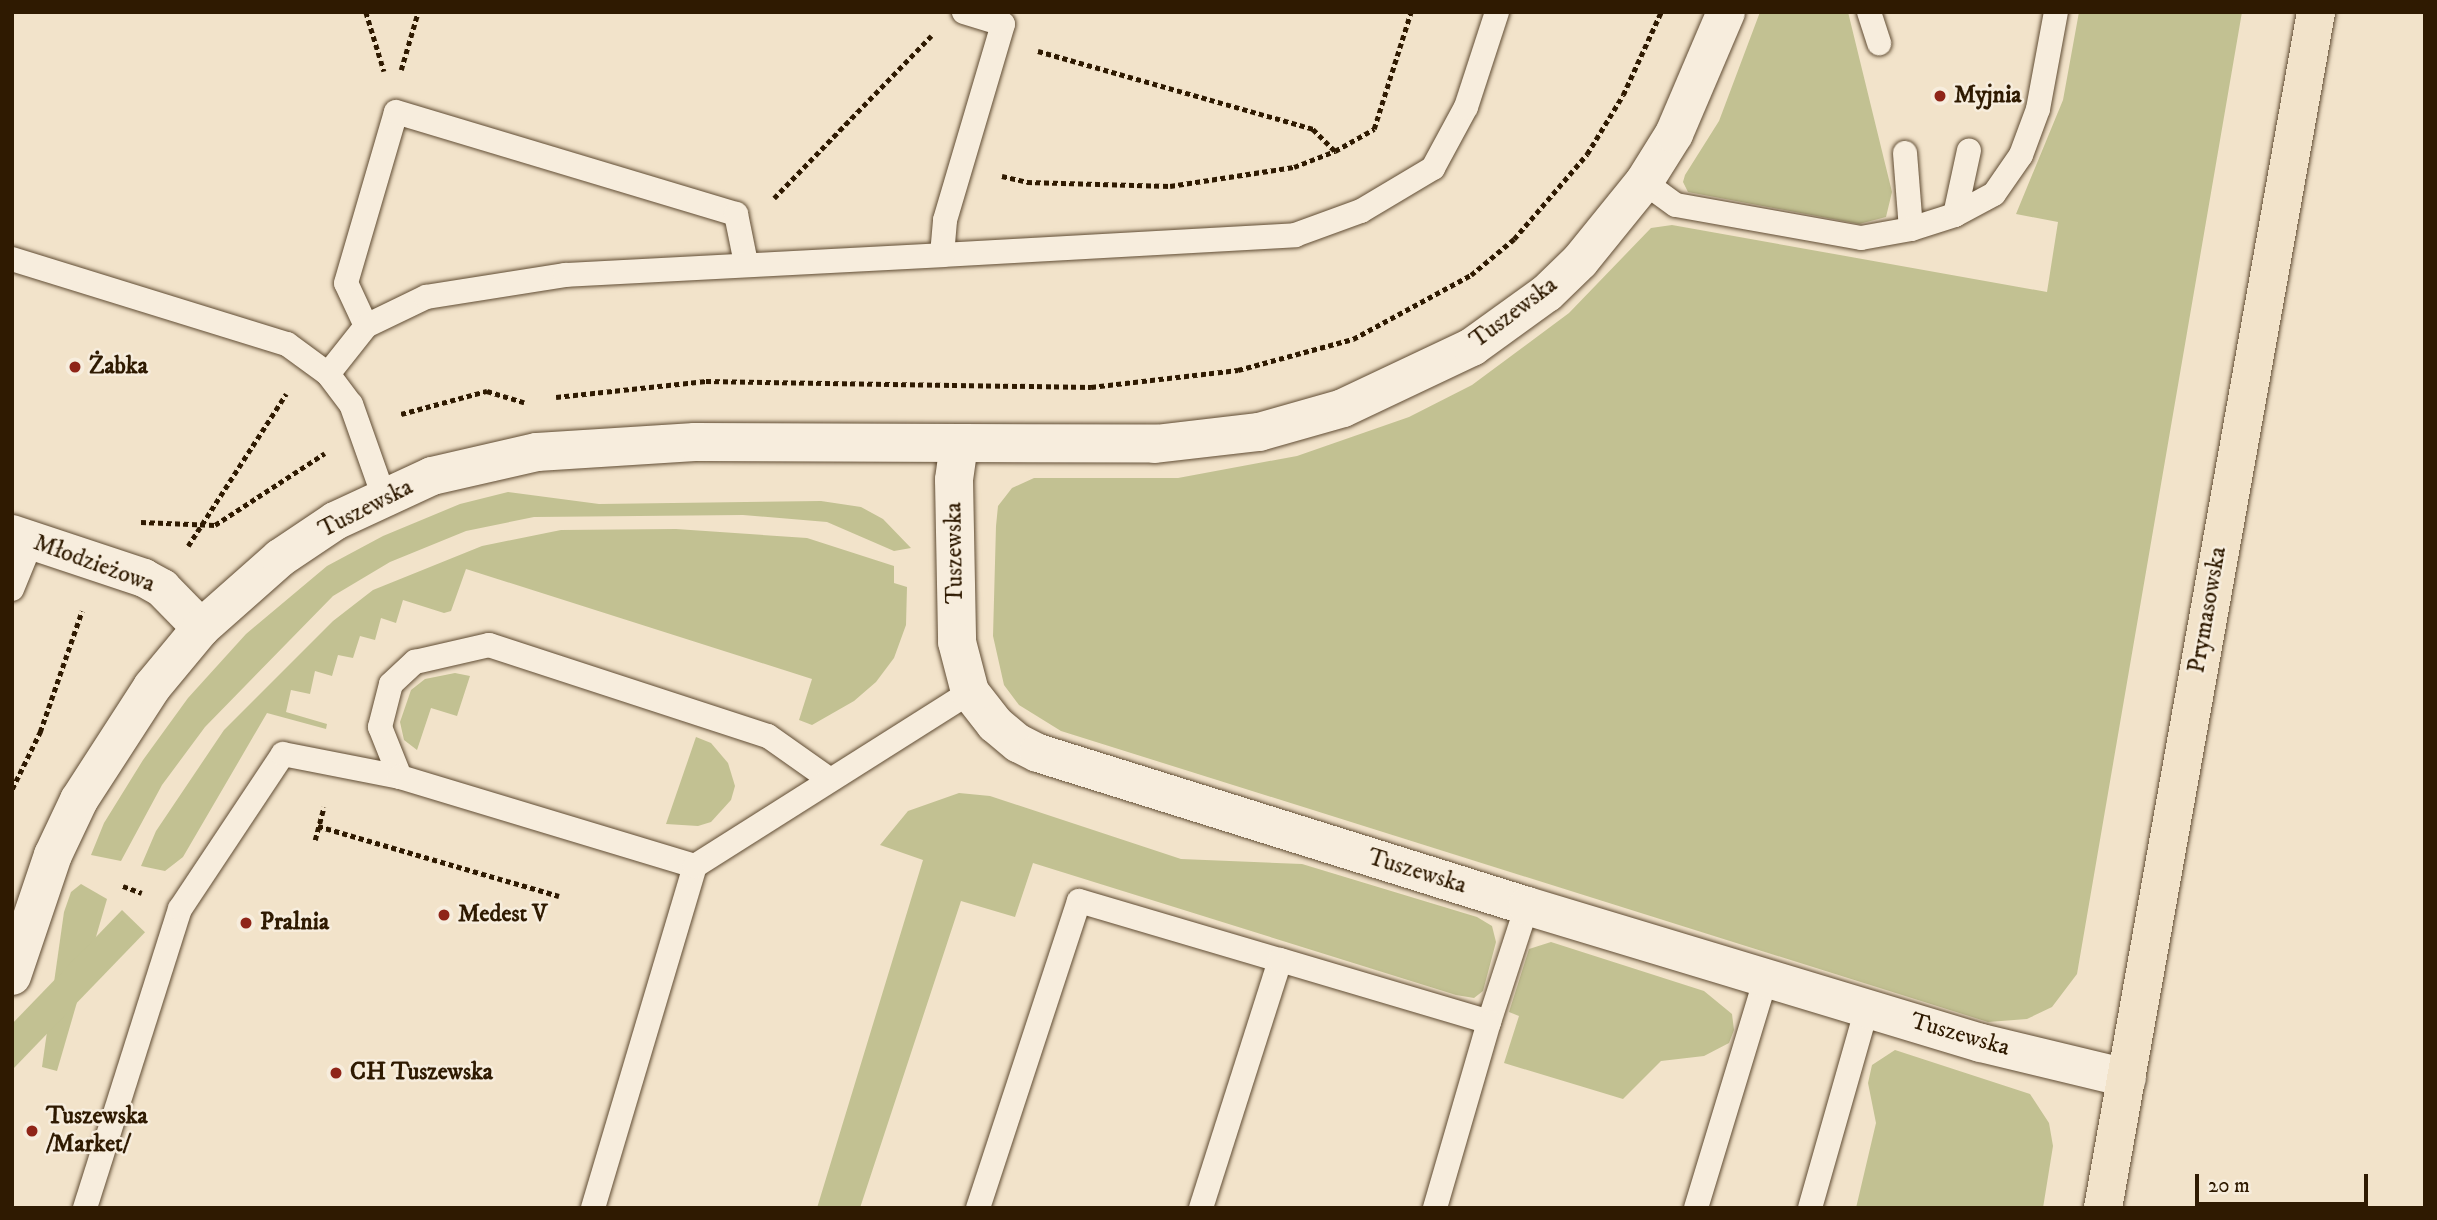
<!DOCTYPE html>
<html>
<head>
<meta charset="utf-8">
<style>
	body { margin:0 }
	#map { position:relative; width:2437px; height:1220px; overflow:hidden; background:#f2e3ca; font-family:"IM FELL DW Pica",serif }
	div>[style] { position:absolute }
	.green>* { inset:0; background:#c2c192; transform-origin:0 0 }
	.path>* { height:4.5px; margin-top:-2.25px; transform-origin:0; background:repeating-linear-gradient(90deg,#2f1a01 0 5px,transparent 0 8.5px) }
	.roads { filter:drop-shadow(0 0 2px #604c33) drop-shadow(0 0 2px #604c33) }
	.lane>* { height:24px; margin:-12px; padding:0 12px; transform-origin:12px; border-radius:12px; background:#f7eddd }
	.street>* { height:38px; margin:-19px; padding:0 19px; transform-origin:19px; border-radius:19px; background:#f7eddd }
	.primary>* { height:38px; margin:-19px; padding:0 19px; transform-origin:19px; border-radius:19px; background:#f2e3ca }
	.dots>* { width:19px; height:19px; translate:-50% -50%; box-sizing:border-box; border:4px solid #f7eddd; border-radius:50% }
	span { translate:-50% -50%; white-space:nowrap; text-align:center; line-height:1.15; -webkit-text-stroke:5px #f7eddd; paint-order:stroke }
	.poi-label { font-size:24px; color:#2f1a01; font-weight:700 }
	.left { translate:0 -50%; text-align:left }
	.street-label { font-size:24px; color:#2f1a01 }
	.frame { position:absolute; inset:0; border:14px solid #2f1a01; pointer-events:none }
	.scale { position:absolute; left:2195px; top:1174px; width:173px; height:32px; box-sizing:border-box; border:4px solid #2f1a01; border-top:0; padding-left:9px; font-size:21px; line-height:24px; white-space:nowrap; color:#2f1a01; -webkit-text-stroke:5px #f7eddd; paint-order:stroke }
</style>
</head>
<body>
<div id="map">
	<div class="green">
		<div style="clip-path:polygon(1760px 12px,1848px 12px,1892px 192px,1886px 217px,1859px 224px,1688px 192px,1683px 182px,1685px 175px,1719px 121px)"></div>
		<div style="clip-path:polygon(2079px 12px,2242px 12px,2077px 974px,2052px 1007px,2027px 1019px,1988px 1022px,1061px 731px,1019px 705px,1004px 685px,993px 636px,996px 526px,998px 506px,1012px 488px,1034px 478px,1178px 478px,1297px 456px,1409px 417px,1472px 385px,1569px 313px,1651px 228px,1672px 225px,2047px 292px,2058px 222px,2016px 214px,2063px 100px)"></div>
		<div style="clip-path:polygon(508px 492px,599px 504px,821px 501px,861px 507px,883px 519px,911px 548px,894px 551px,827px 522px,743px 515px,534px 517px,466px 531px,390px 562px,333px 596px,205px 727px,162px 785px,121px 861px,91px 855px,104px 823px,143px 760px,188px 698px,246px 634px,327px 566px,383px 536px,460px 504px)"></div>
		<div style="clip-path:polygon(676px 529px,807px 538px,894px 566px,894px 583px,907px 587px,906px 625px,894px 658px,876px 682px,854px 701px,812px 725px,799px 720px,812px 679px,466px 569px,451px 611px,444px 613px,403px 600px,396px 623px,381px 618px,375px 640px,360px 636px,353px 658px,338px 655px,332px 676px,315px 671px,310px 694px,291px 690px,286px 712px,327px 724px,326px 729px,267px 713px,183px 857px,165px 871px,141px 866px,156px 831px,224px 730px,333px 621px,373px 590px,482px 546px,561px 530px)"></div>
		<div style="clip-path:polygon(455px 673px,470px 676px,457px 716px,431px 708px,417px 750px,404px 740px,400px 722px,411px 690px,425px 679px)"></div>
		<div style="clip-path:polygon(696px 737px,711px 743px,728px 763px,735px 786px,731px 800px,711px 822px,698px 826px,666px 824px)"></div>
		<div style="clip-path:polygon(959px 793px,990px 796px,1181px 859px,1302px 864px,1477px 917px,1492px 926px,1496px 942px,1483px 991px,1474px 998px,1456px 995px,1033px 863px,1015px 917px,961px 901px,860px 1208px,817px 1208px,923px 860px,880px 845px,908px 811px)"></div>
		<div style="clip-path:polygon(81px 884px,107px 899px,57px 1071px,42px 1067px,64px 912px,71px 892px)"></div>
		<div style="left:122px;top:910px;width:32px;height:312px;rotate:44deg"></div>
		<div style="clip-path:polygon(1551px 942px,1704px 991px,1732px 1014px,1734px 1030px,1729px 1043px,1704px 1056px,1661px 1061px,1623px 1099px,1504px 1063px,1519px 1016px,1509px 1012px,1529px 949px)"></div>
		<div style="clip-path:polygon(1895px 1050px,2030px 1094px,2049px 1123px,2053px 1146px,2043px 1208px,1856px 1208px,1876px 1123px,1868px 1083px,1872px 1065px)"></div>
	</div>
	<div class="path">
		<div style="left:366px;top:12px;width:62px;rotate:73deg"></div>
		<div style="left:1038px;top:51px;width:286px;rotate:15.8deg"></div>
		<div style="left:1313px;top:129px;width:31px;rotate:45deg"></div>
		<div style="left:401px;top:70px;width:60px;rotate:-73.7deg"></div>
		<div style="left:1002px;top:176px;width:26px;rotate:13deg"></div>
		<div style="left:1027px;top:182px;width:143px;rotate:1.6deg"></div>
		<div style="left:1170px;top:186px;width:125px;rotate:-8.7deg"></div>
		<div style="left:1294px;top:167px;width:44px;rotate:-21.3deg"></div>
		<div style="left:1335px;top:151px;width:45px;rotate:-29.4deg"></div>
		<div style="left:1374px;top:129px;width:123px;rotate:-72.5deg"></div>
		<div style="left:774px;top:198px;width:226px;rotate:-45.9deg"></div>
		<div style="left:556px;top:397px;width:151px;rotate:-6.1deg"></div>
		<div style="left:706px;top:381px;width:385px;rotate:0.9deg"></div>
		<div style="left:1091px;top:387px;width:148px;rotate:-6.6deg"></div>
		<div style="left:1238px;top:370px;width:119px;rotate:-15.1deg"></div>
		<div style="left:1353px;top:339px;width:134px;rotate:-28.5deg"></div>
		<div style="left:1471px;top:275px;width:56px;rotate:-39.9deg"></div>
		<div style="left:1514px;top:239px;width:112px;rotate:-49.3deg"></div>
		<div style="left:1587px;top:154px;width:69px;rotate:-58.6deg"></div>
		<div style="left:1623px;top:95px;width:91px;rotate:-65.4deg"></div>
		<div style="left:401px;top:414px;width:89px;rotate:-15deg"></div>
		<div style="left:487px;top:391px;width:39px;rotate:17deg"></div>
		<div style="left:141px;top:522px;width:74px;rotate:2.3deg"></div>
		<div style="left:215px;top:525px;width:131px;rotate:-33.2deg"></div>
		<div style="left:188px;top:546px;width:181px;rotate:-57.2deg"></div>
		<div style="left:12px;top:789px;width:64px;rotate:-63.8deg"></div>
		<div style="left:40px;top:732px;width:128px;rotate:-70.9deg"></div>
		<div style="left:318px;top:826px;width:251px;rotate:16.2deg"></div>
		<div style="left:315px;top:840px;width:34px;rotate:-75deg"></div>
		<div style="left:123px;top:886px;width:20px;rotate:20deg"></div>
	</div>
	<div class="roads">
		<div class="lane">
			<div style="left:1869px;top:12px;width:33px;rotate:72deg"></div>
			<div style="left:1905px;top:153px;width:76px;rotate:85.5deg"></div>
			<div style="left:1644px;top:182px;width:39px;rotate:36deg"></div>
			<div style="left:1676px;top:205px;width:188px;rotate:10.1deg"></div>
			<div style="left:1861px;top:238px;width:51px;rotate:-10.2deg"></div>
			<div style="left:1911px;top:229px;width:46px;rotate:-17.7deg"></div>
			<div style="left:1955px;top:215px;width:66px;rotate:-77.8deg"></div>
			<div style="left:1955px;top:215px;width:44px;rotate:-28.3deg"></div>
			<div style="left:1994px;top:194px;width:47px;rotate:-55.3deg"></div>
			<div style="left:2021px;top:155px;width:49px;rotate:-69.7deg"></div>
			<div style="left:2038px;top:109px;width:99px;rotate:-79.5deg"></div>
			<div style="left:942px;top:255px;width:354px;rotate:-3.2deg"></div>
			<div style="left:1295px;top:235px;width:70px;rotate:-20deg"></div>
			<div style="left:1361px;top:211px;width:84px;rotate:-30.8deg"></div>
			<div style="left:1433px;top:168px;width:69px;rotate:-61.6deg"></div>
			<div style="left:1466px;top:107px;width:100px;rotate:-71.9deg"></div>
			<div style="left:12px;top:259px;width:288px;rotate:17.2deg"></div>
			<div style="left:287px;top:344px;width:51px;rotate:36.2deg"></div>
			<div style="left:328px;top:374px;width:38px;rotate:53deg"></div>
			<div style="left:351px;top:404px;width:99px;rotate:70.5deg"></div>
			<div style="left:366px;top:326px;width:47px;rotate:-114.9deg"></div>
			<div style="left:346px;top:283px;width:178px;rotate:-73.7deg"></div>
			<div style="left:396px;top:112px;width:355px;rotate:16.7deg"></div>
			<div style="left:736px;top:214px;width:50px;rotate:78.5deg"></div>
			<div style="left:328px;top:374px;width:61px;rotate:-51.6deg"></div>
			<div style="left:366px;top:326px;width:67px;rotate:-25.8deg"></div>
			<div style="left:426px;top:297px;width:141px;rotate:-9deg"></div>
			<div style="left:565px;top:275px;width:378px;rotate:-3deg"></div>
			<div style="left:942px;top:255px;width:35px;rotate:-85deg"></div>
			<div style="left:945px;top:220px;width:204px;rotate:-73.5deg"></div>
			<div style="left:1003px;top:24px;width:41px;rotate:-162.9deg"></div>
			<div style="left:12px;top:589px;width:53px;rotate:-67.8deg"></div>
			<div style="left:400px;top:777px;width:54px;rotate:-111.8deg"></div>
			<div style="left:380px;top:727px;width:44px;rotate:-75.7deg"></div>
			<div style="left:391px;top:684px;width:33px;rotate:-43deg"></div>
			<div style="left:415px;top:662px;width:76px;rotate:-12.9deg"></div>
			<div style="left:489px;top:645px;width:293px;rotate:18.1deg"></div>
			<div style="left:768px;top:736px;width:75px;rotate:35.2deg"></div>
			<div style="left:1489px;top:1022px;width:122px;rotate:-71.9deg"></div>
			<div style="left:85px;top:1208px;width:314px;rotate:-72.4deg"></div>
			<div style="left:180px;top:909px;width:186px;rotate:-56.4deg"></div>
			<div style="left:283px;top:754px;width:119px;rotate:11.1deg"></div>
			<div style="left:400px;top:777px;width:308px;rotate:16.8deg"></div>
			<div style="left:593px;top:1208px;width:357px;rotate:-73.4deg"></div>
			<div style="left:695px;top:866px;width:325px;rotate:-32.3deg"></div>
			<div style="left:978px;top:1208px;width:323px;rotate:-71.8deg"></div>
			<div style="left:1079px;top:901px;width:209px;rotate:16.4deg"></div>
			<div style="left:1201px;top:1208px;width:260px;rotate:-72.3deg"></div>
			<div style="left:1280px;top:960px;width:218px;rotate:16.5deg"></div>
			<div style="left:1489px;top:1022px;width:194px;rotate:106.2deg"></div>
			<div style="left:1696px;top:1208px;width:240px;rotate:-73.1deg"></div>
			<div style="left:1810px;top:1208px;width:208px;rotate:-74.1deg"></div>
		</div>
		<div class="street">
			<div style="left:959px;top:444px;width:36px;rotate:98deg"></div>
			<div style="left:954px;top:480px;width:162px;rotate:88.9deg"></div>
			<div style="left:957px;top:642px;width:52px;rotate:75.4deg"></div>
			<div style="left:970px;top:692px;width:41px;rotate:52deg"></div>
			<div style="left:995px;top:724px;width:30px;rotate:40deg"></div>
			<div style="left:1018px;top:743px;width:22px;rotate:27deg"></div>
			<div style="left:1038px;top:753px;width:512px;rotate:17.37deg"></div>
			<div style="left:1527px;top:906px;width:474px;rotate:16.8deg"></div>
			<div style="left:1981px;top:1043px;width:150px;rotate:13.5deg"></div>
			<div style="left:12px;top:534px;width:139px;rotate:18.4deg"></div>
			<div style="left:144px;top:578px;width:21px;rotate:29deg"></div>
			<div style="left:162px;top:588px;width:56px;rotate:45.7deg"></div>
			<div style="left:12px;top:976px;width:128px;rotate:-71.3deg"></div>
			<div style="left:53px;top:855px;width:61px;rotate:-64.7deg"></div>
			<div style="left:79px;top:800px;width:135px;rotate:-57.1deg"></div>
			<div style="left:152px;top:687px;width:77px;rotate:-50.3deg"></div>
			<div style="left:201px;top:628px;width:106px;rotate:-41.5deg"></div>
			<div style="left:280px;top:558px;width:66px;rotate:-33.9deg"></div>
			<div style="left:335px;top:521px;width:107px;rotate:-24.9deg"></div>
			<div style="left:432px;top:476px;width:108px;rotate:-12.9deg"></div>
			<div style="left:537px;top:452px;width:158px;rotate:-3.6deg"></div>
			<div style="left:695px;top:442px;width:460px;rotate:0.2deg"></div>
			<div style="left:1155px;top:444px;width:105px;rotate:-6.6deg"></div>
			<div style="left:1259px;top:432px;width:87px;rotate:-15.9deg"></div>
			<div style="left:1343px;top:408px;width:143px;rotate:-25.3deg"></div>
			<div style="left:1472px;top:347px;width:92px;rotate:-35.8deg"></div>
			<div style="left:1547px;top:293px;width:46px;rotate:-44.1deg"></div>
			<div style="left:1580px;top:261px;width:102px;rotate:-51deg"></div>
			<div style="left:1644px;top:182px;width:57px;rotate:-58deg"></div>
			<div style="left:1674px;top:134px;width:133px;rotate:-66.9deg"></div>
		</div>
		<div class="primary">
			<div style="left:2103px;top:1208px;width:1215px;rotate:-79.9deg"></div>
		</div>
	</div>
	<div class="dots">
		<div style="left:1940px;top:96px;background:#8f2418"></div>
		<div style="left:75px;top:367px;background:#8f2418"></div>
		<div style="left:444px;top:915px;background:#8f2418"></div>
		<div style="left:246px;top:923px;background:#8f2418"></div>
		<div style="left:336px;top:1073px;background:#8f2418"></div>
		<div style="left:32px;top:1131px;background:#8f2418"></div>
	</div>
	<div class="poi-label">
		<span class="left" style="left:1954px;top:96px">Myjnia</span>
		<span class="left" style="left:89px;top:367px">Żabka</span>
		<span class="left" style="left:458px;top:915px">Medest V</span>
		<span class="left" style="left:260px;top:923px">Pralnia</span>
		<span class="left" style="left:350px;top:1073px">CH Tuszewska</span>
		<span class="left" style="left:46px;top:1131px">Tuszewska<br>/Market/</span>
	</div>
	<div class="street-label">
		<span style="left:1514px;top:313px;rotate:-37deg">Tuszewska</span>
		<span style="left:366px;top:509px;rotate:-27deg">Tuszewska</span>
		<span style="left:955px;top:553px;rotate:-91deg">Tuszewska</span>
		<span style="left:94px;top:564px;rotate:20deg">Młodzieżowa</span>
		<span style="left:2208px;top:610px;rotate:-80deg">Prymasowska</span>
		<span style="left:1417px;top:872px;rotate:17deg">Tuszewska</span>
		<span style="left:1960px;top:1035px;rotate:16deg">Tuszewska</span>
	</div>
	<div class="frame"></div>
	<div class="scale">20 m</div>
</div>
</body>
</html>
